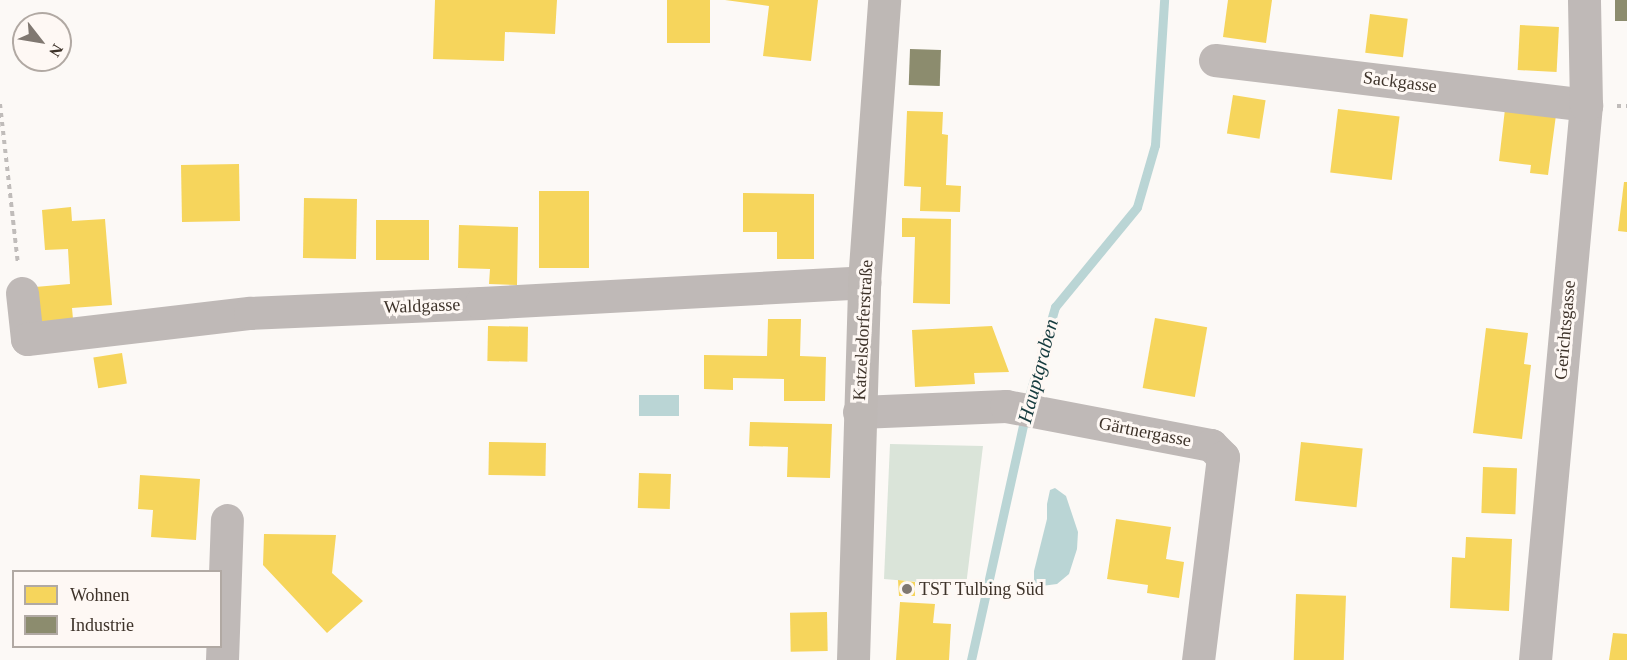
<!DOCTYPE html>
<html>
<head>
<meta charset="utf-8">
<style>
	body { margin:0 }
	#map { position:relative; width:1627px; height:660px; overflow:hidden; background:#fcf9f6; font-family:"Times New Roman",serif }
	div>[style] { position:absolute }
	.green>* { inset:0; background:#dae4d9 }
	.water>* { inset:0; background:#bad5d5; transform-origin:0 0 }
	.homes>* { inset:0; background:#f6d55c; transform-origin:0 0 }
	.industry>* { inset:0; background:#8c8c6e; transform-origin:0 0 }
	.stream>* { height:9px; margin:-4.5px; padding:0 4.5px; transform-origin:4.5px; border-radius:4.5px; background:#bad5d5 }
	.path>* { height:4px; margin-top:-2px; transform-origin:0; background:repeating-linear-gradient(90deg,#c0bcba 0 4.5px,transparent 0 9px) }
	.street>* { height:33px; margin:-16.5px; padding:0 16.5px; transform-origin:16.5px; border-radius:16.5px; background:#bfb9b7 }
	.secondary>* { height:33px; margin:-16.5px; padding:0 16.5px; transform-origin:16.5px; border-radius:16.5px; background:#beb8b5 }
	.dots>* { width:16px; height:16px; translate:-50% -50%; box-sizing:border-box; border:3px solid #fef8f4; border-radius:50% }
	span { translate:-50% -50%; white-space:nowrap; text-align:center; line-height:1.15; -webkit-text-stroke:6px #fef8f4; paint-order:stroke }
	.street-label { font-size:18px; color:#3e332a }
	.poi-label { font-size:18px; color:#3e332a }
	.left { translate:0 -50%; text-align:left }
	.water-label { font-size:20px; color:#153b3e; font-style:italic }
	.legend { position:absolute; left:12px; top:570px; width:210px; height:78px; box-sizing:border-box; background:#fef8f4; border:2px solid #b1a9a3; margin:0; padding:8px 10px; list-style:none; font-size:18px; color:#3e332a }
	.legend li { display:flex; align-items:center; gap:12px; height:30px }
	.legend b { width:30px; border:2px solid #b1a9a3 }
	.north { position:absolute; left:12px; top:12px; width:60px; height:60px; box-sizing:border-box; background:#fef8f4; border:2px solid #b1a9a3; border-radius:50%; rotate:121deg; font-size:16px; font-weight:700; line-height:24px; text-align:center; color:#3e332a }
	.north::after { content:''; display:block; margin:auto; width:21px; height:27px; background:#807871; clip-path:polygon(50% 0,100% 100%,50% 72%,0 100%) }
</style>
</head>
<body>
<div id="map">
	<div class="green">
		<div style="clip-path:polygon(890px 444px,983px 446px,966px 586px,884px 579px)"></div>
	</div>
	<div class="water">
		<div style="left:639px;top:395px;width:40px;height:21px"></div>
		<div style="clip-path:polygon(1055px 488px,1066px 496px,1078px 532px,1077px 549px,1069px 574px,1057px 584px,1034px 587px,1034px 571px,1047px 519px,1047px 504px,1050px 490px)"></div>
	</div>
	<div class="homes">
		<div style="clip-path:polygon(435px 0,557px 0,555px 34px,505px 32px,504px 61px,433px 59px)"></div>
		<div style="left:667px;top:0;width:43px;height:43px"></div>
		<div style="clip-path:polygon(725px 0,818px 0,811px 61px,763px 56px,769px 6px)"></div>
		<div style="clip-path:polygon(1228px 0,1272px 0,1266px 43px,1223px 37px)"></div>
		<div style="left:1370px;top:14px;width:38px;height:39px;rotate:7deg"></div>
		<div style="left:1520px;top:25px;width:39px;height:45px;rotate:3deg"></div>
		<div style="left:1233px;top:95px;width:33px;height:39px;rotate:9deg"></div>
		<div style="left:1338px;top:109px;width:62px;height:64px;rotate:7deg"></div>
		<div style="clip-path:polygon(1505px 109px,1556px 115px,1548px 175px,1530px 173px,1531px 165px,1499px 161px)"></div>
		<div style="clip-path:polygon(907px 111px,943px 112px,942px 134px,948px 135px,946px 185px,961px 186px,960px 212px,920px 211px,921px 187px,904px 186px)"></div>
		<div style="left:239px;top:164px;width:57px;height:58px;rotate:89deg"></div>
		<div style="clip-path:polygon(1624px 182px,1627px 182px,1627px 232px,1618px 231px)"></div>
		<div style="left:539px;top:191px;width:50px;height:77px"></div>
		<div style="clip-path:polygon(743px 193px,814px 194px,814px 259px,777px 259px,777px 232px,743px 232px)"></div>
		<div style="left:304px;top:198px;width:53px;height:60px;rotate:1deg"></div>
		<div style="clip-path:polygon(71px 207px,72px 221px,105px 219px,112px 305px,72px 308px,73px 319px,38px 322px,35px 287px,70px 284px,68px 249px,45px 250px,42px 210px)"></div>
		<div style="clip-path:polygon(902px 218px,951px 219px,950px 304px,913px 303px,915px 237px,902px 237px)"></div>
		<div style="left:376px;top:220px;width:53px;height:40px"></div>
		<div style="clip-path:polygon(459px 225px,518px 227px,517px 285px,489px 284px,490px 269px,458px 268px)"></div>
		<div style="left:1155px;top:318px;width:53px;height:71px;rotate:10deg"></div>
		<div style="clip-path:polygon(768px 319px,801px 319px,800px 356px,826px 357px,825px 401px,784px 401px,784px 379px,733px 378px,733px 390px,704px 389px,704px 355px,767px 356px)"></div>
		<div style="left:488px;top:326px;width:40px;height:35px;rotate:1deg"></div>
		<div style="clip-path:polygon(992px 326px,1009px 372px,974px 373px,975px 384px,915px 387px,912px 330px)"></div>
		<div style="clip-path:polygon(1486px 328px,1528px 333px,1524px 364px,1531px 365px,1522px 439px,1473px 433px)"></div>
		<div style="left:122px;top:353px;width:31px;height:29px;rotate:81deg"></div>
		<div style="clip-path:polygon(750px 422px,832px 424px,830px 478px,787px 477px,788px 447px,749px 446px)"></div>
		<div style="left:489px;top:442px;width:57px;height:33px;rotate:1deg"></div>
		<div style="left:1301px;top:442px;width:62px;height:59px;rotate:6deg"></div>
		<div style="left:1483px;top:467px;width:34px;height:46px;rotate:2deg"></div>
		<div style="left:639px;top:473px;width:32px;height:35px;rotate:2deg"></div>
		<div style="clip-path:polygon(140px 475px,200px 479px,196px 540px,151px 537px,153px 510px,138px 509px)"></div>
		<div style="clip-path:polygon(1116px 519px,1171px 527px,1166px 559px,1184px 562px,1179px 598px,1147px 593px,1148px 585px,1107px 579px)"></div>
		<div style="clip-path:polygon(264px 534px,336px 535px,332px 573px,363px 601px,327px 633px,263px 565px)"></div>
		<div style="clip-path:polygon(1466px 537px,1512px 539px,1509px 611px,1450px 608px,1452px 557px,1465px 558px)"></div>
		<div style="clip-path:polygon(898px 580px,915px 582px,915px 596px,899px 596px)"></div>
		<div style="left:1296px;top:594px;width:50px;height:66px;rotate:2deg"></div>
		<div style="clip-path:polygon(900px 602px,935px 604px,933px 623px,951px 624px,949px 660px,896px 660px)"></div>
		<div style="left:827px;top:612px;width:39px;height:37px;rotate:89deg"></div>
		<div style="clip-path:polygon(1613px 633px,1627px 634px,1627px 660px,1609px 660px)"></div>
	</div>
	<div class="industry">
		<div style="left:1615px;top:0;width:12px;height:21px"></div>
		<div style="left:910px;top:49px;width:31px;height:36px;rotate:2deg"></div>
	</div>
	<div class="stream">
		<div style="left:971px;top:660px;width:273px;rotate:-77.5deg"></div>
		<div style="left:1030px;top:393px;width:90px;rotate:-73.8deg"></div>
		<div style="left:1055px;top:307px;width:129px;rotate:-50.6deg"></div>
		<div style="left:1137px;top:207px;width:65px;rotate:-73.8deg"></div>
		<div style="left:1155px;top:145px;width:145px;rotate:-86.4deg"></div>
	</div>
	<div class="path">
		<div style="left:0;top:104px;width:161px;rotate:83.6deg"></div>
		<div style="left:1617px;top:106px;width:10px"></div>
	</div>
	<div class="street">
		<div style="left:1215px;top:60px;width:374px;rotate:6.9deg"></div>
		<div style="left:22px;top:293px;width:46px;rotate:83.8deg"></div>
		<div style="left:27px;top:339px;width:225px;rotate:-6.7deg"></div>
		<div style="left:250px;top:313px;width:231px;rotate:-2.5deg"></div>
		<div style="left:481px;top:303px;width:384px;rotate:-3.1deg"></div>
		<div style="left:859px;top:412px;width:147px;rotate:-2.3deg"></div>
		<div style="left:1006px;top:406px;width:209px;rotate:10.8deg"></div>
		<div style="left:1211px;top:445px;width:17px;rotate:45deg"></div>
		<div style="left:1223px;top:457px;width:205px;rotate:97deg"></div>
		<div style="left:222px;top:660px;width:140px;rotate:-88deg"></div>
		<div style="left:1535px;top:660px;width:557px;rotate:-84.75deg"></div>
		<div style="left:1586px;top:105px;width:105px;rotate:-91.1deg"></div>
	</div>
	<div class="secondary">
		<div style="left:853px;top:660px;width:378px;rotate:-88.3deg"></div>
		<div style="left:864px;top:282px;width:283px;rotate:-85.9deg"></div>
	</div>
	<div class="dots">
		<div style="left:907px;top:589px;background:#807871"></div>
	</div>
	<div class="street-label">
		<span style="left:1400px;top:82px;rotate:7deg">Sackgasse</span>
		<span style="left:422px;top:306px;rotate:-2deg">Waldgasse</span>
		<span style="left:863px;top:330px;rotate:-87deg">Katzelsdorferstraße</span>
		<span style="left:1565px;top:330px;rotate:-85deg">Gerichtsgasse</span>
		<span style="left:1145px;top:432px;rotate:11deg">Gärtnergasse</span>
	</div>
	<div class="poi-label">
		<span class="left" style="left:919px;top:589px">TST Tulbing Süd</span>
	</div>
	<div class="water-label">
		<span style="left:1038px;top:371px;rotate:-75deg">Hauptgraben</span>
	</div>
	<ul class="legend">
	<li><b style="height:16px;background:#f6d55c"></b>Wohnen</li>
	<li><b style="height:16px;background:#8c8c6e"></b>Industrie</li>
	</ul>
	<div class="north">N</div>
</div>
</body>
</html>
